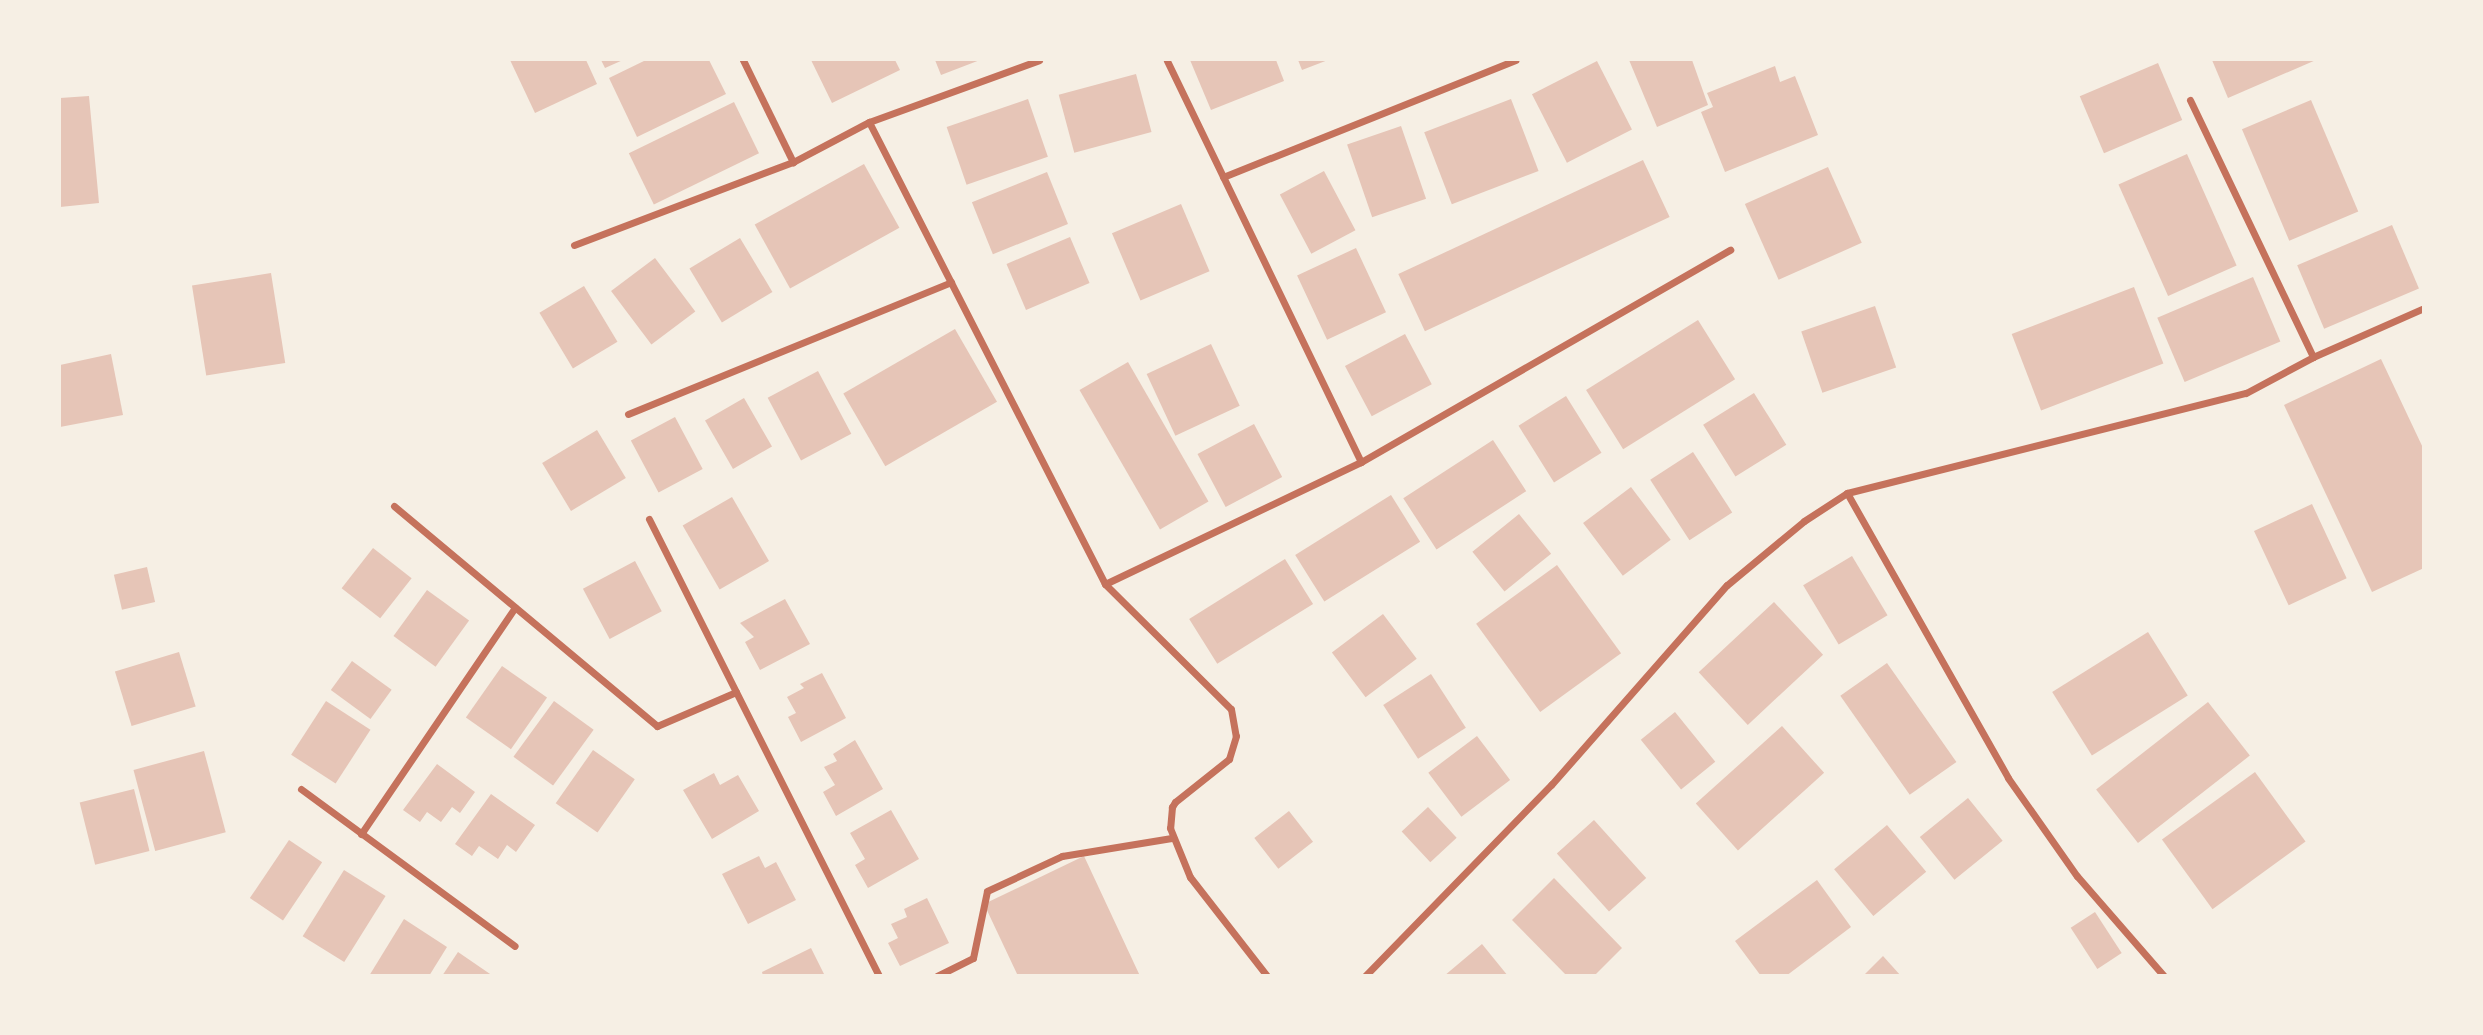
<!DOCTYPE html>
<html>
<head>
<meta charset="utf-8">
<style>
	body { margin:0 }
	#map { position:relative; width:2483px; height:1035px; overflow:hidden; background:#f6efe4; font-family:"Fira Sans",sans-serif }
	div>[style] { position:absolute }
	.building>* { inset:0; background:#e6c5b7; transform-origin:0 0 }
	.minor>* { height:7px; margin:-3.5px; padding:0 3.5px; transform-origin:3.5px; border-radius:3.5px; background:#c5725c }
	span { translate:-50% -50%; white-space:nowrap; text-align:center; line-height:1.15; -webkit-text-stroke:5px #f6efe4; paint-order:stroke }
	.frame { position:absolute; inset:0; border:61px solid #f6efe4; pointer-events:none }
</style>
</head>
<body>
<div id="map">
	<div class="building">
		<div style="clip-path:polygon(510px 60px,586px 60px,597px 84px,535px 113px)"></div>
		<div style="clip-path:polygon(601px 60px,623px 60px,605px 68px)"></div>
		<div style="clip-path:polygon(646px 60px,709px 60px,726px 94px,637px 137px,609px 78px)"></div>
		<div style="clip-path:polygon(811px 60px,895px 60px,900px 70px,832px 103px)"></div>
		<div style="clip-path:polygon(935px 60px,980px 60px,941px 75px)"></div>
		<div style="clip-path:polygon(1190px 60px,1276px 60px,1284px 81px,1211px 110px)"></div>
		<div style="clip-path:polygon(1298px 60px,1328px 60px,1302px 70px)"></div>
		<div style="clip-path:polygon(1629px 60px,1692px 60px,1708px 105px,1657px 127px)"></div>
		<div style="clip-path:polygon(2212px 60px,2316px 60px,2228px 98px)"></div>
		<div style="left:1597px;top:61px;width:77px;height:73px;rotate:63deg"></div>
		<div style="left:2158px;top:63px;width:62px;height:85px;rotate:67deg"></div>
		<div style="clip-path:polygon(1775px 66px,1780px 82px,1795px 76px,1818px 135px,1725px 172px,1701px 112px,1713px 107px,1707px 93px)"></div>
		<div style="left:1136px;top:74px;width:60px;height:80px;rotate:75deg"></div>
		<div style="clip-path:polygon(89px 96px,99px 203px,60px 207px,60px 98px)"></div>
		<div style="left:1028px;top:99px;width:61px;height:86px;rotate:71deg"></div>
		<div style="left:1511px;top:99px;width:77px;height:93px;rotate:69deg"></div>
		<div style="left:2311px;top:100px;width:121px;height:75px;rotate:67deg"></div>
		<div style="left:734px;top:102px;width:57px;height:117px;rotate:64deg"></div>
		<div style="left:1401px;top:126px;width:77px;height:57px;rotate:71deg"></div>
		<div style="left:2187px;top:154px;width:122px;height:75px;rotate:66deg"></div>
		<div style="left:1643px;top:160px;width:63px;height:270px;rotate:65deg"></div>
		<div style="left:864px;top:164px;width:73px;height:125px;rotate:61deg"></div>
		<div style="left:1828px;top:167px;width:83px;height:91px;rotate:66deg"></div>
		<div style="left:1324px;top:171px;width:67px;height:50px;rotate:62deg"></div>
		<div style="left:1047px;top:172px;width:56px;height:81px;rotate:68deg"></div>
		<div style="left:1181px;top:204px;width:73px;height:75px;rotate:67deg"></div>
		<div style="left:2392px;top:225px;width:69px;height:103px;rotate:67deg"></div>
		<div style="left:1070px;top:237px;width:50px;height:69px;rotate:67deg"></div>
		<div style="left:740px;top:238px;width:63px;height:59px;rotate:59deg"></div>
		<div style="left:1356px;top:248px;width:71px;height:65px;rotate:65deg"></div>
		<div style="left:655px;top:258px;width:67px;height:55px;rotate:53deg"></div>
		<div style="left:271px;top:273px;width:91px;height:80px;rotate:81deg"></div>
		<div style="left:2253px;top:277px;width:70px;height:104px;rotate:67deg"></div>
		<div style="left:584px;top:286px;width:65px;height:52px;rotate:59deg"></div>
		<div style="left:2134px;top:287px;width:82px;height:131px;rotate:69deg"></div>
		<div style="left:1875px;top:306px;width:65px;height:78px;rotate:71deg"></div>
		<div style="left:1698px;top:320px;width:70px;height:132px;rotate:58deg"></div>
		<div style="left:955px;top:329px;width:84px;height:129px;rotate:60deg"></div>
		<div style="left:1405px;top:334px;width:57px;height:68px;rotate:62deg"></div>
		<div style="left:1211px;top:344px;width:68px;height:71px;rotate:65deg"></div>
		<div style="clip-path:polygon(111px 354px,123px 415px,60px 427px,60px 365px)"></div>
		<div style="clip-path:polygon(2381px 359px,2424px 450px,2424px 568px,2372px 592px,2284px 405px)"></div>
		<div style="left:1128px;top:362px;width:161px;height:56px;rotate:60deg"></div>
		<div style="left:818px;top:371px;width:71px;height:57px;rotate:62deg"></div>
		<div style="left:1754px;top:393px;width:61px;height:60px;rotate:58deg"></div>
		<div style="left:1566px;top:396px;width:67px;height:56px;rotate:58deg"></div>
		<div style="left:744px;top:398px;width:56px;height:45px;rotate:60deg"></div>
		<div style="left:675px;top:417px;width:59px;height:50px;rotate:62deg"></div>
		<div style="left:1254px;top:424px;width:60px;height:64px;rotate:62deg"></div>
		<div style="left:597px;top:430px;width:56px;height:64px;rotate:59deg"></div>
		<div style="left:1493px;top:440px;width:61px;height:107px;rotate:57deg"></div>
		<div style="left:1693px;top:452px;width:72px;height:51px;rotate:57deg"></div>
		<div style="left:1631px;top:487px;width:66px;height:60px;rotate:53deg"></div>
		<div style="left:1391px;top:495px;width:55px;height:113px;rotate:58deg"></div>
		<div style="left:732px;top:497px;width:74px;height:57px;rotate:60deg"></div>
		<div style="left:2312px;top:504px;width:82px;height:64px;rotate:65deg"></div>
		<div style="left:1519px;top:514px;width:51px;height:60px;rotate:51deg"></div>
		<div style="left:373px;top:548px;width:49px;height:51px;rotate:38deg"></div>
		<div style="left:1852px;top:556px;width:69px;height:57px;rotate:59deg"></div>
		<div style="left:1285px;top:559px;width:53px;height:113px;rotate:58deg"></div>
		<div style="left:635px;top:561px;width:57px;height:59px;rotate:62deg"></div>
		<div style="left:1557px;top:565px;width:109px;height:100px;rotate:54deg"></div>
		<div style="left:147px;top:567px;width:36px;height:34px;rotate:77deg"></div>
		<div style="left:427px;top:590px;width:52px;height:57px;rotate:36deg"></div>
		<div style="clip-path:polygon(785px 599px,810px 644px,760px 670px,745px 642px,754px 637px,740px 623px)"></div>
		<div style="left:1774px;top:602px;width:72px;height:103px;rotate:47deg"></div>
		<div style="left:1383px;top:614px;width:56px;height:64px;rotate:53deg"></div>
		<div style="left:2148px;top:632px;width:75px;height:113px;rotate:58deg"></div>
		<div style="left:179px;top:652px;width:57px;height:67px;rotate:73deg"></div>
		<div style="left:352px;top:661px;width:49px;height:36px;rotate:36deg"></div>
		<div style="left:1887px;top:663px;width:121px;height:57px;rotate:55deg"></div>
		<div style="left:502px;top:666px;width:55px;height:63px;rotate:35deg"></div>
		<div style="clip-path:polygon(822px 673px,846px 718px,801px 742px,788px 717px,796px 713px,787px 697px,804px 688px,800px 684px)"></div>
		<div style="left:1431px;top:674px;width:64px;height:57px;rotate:57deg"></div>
		<div style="left:326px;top:701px;width:53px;height:64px;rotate:33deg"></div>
		<div style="left:554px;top:701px;width:49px;height:69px;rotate:36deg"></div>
		<div style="left:2208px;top:702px;width:68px;height:142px;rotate:52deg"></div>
		<div style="left:1675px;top:712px;width:64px;height:44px;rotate:51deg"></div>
		<div style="left:1782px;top:726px;width:63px;height:116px;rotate:48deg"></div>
		<div style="left:1477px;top:736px;width:55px;height:61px;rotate:53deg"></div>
		<div style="clip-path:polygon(855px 740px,883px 789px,836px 816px,823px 792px,835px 785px,824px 767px,837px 761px,833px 754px)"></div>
		<div style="left:593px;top:750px;width:51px;height:65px;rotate:35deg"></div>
		<div style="left:204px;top:751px;width:84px;height:73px;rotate:75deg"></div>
		<div style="clip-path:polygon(437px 764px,475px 792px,460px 813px,452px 807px,441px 822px,427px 812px,420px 822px,403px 810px)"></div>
		<div style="left:2255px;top:772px;width:86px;height:115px;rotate:54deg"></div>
		<div style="clip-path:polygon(714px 773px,720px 785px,738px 775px,759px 811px,712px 839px,683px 790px)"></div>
		<div style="left:134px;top:789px;width:64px;height:56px;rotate:76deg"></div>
		<div style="clip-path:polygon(491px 794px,535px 825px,516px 852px,507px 845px,498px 859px,479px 846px,472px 856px,455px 844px)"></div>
		<div style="left:1968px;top:798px;width:55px;height:62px;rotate:51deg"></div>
		<div style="left:1428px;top:807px;width:42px;height:36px;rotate:47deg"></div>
		<div style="clip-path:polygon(891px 810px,919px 859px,868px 888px,855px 865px,865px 859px,850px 833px)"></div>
		<div style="left:1289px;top:811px;width:39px;height:44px;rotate:52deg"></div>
		<div style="left:1594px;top:820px;width:78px;height:50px;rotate:48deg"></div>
		<div style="left:1887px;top:825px;width:61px;height:69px;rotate:50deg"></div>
		<div style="left:289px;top:840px;width:40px;height:70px;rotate:34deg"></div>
		<div style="clip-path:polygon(759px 856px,765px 868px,776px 862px,796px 900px,748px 924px,722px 874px)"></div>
		<div style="clip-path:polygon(1084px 856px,1140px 976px,1018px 976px,984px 904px)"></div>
		<div style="left:344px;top:870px;width:49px;height:78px;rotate:32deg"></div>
		<div style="clip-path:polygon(1554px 878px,1622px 948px,1594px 976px,1567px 976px,1512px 920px)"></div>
		<div style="clip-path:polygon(1817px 880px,1851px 927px,1786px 976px,1761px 976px,1735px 941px)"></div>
		<div style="clip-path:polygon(927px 898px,949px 943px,900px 966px,888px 943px,898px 938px,891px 924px,907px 917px,904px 909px)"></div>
		<div style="left:2095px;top:912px;width:49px;height:29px;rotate:57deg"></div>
		<div style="clip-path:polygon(404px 919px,447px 947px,429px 976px,369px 976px)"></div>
		<div style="clip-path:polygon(1482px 944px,1508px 976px,1444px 976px)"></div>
		<div style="clip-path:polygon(811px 948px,825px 976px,763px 976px,762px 972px)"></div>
		<div style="clip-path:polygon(458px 952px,493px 976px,442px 976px)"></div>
		<div style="clip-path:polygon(1883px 956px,1901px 976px,1863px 976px)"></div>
	</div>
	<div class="minor">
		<div style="left:743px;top:60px;width:114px;rotate:63.9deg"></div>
		<div style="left:2190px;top:100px;width:285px;rotate:64.4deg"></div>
		<div style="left:869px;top:122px;width:181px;rotate:-20deg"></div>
		<div style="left:1223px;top:177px;width:315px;rotate:-21.8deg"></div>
		<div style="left:574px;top:245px;width:234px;rotate:-20.8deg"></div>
		<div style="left:793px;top:162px;width:86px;rotate:-27.8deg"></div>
		<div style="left:869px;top:122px;width:519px;rotate:62.94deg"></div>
		<div style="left:1105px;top:584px;width:177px;rotate:44.8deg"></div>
		<div style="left:1231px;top:709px;width:27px;rotate:80deg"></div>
		<div style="left:1236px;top:736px;width:24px;rotate:107deg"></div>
		<div style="left:1229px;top:759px;width:69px;rotate:141.5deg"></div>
		<div style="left:1175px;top:802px;width:6px;rotate:121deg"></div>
		<div style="left:1172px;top:807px;width:21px;rotate:95deg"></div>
		<div style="left:1170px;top:828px;width:53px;rotate:67.8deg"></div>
		<div style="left:1190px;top:877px;width:125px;rotate:52.1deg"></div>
		<div style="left:628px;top:414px;width:349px;rotate:-22.2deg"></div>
		<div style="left:1361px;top:462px;width:426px;rotate:-29.9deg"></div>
		<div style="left:1847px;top:493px;width:327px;rotate:60.5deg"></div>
		<div style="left:2008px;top:778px;width:120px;rotate:54.9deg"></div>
		<div style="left:2077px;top:876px;width:133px;rotate:49deg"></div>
		<div style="left:394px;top:506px;width:343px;rotate:39.9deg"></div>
		<div style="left:657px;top:726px;width:86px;rotate:-23.3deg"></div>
		<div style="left:649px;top:519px;width:512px;rotate:63.28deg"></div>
		<div style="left:1105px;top:584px;width:284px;rotate:-25.5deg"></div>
		<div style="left:1361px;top:462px;width:446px;rotate:-115.8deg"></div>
		<div style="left:301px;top:789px;width:265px;rotate:36.3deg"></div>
		<div style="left:361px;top:834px;width:274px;rotate:-55.8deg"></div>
		<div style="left:937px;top:976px;width:40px;rotate:-26.6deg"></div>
		<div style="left:973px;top:958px;width:68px;rotate:-78.2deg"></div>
		<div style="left:987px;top:891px;width:83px;rotate:-25deg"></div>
		<div style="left:1062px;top:856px;width:111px;rotate:-9.3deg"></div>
		<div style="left:1365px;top:976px;width:267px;rotate:-45.8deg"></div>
		<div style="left:1551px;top:785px;width:266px;rotate:-48.7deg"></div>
		<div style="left:1727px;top:585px;width:100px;rotate:-39.7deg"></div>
		<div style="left:1804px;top:521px;width:51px;rotate:-33.1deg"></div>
		<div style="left:1847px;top:493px;width:411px;rotate:-14.1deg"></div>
		<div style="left:2246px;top:393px;width:76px;rotate:-28.2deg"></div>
		<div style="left:2313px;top:357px;width:121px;rotate:-23.8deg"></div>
	</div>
	<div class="frame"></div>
</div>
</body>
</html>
